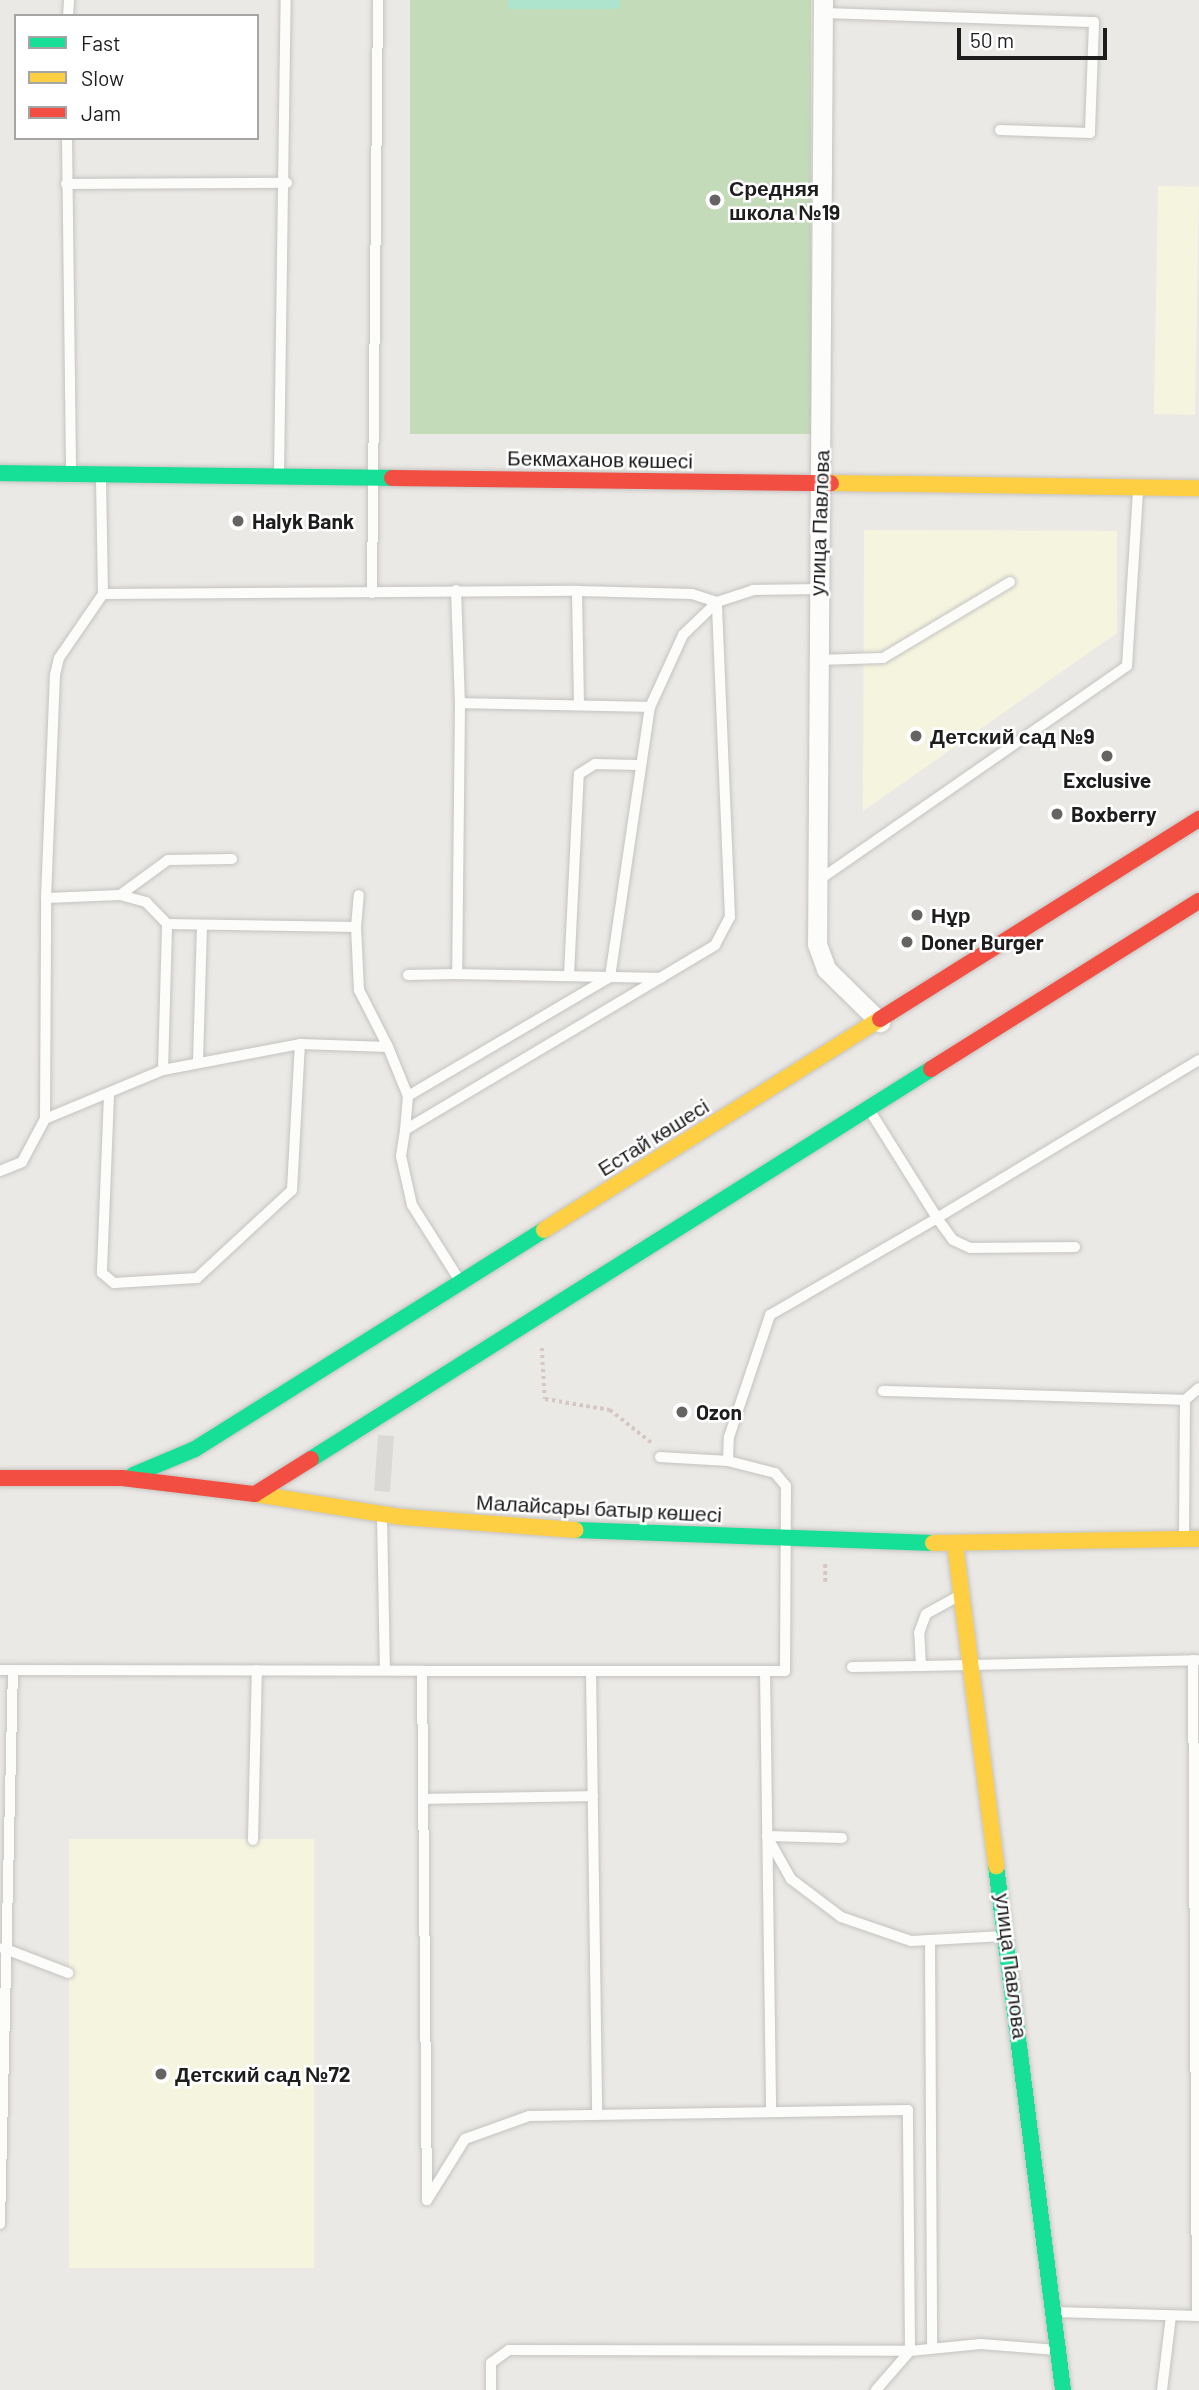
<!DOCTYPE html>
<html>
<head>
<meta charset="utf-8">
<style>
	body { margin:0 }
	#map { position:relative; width:1199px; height:2390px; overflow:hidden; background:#ebe9e5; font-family:Barlow,sans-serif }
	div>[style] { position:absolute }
	.education>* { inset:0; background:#f5f5df; transform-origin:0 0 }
	.forest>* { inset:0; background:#c4dbb9; transform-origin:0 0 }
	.pitch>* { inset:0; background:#aee4ce; transform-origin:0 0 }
	.parking>* { inset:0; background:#dad9d7; transform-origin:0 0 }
	.path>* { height:3.5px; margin-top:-1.75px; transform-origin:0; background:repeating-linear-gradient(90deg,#d6c7c4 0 3.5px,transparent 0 7px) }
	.roads { filter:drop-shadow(0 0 2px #c4c3c1) drop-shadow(0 0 2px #c4c3c1) }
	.lane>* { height:10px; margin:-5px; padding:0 5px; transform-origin:5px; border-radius:5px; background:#fcfcfb }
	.street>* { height:19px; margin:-9.5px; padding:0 9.5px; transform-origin:9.5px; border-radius:9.5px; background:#fcfcfb }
	.fast>* { height:16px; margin:-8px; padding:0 8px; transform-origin:8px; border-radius:8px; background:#16e098 }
	.slow>* { height:16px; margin:-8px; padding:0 8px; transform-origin:8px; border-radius:8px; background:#ffcf43 }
	.jam>* { height:16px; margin:-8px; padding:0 8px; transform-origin:8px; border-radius:8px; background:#f24e42 }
	.dots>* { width:19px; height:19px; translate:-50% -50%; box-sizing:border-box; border:4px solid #fff; border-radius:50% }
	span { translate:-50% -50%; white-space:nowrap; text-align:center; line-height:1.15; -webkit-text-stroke:5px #fff; paint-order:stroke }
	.poi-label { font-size:21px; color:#1d1d1d; font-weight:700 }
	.left { translate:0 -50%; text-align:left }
	.street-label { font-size:21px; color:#1d1d1d }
	.legend { position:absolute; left:14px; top:14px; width:245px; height:126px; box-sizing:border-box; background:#fff; border:2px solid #a5a5a5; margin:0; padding:9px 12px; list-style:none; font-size:21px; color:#1d1d1d }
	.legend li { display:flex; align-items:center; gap:14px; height:35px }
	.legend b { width:35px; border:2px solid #a5a5a5 }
	.scale { position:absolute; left:957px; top:28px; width:150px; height:32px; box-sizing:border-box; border:4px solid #1d1d1d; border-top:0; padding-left:9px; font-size:21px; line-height:24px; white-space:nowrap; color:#1d1d1d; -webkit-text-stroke:5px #fff; paint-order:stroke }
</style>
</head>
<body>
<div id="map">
	<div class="education">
		<div style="left:1158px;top:186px;width:41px;height:228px;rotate:1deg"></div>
		<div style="clip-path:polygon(864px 530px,1117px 531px,1117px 633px,863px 811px)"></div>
		<div style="left:69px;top:1839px;width:245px;height:429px"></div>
	</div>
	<div class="forest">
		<div style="left:410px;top:0;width:401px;height:434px"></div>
	</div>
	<div class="pitch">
		<div style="left:508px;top:0;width:112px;height:9px"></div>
	</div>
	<div class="parking">
		<div style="left:378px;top:1435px;width:16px;height:56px;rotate:4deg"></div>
	</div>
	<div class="path">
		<div style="left:542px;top:1348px;width:51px;rotate:86.6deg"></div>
		<div style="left:545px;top:1399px;width:66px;rotate:9.6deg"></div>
		<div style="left:610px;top:1410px;width:55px;rotate:38.3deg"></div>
		<div style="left:825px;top:1582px;width:19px;rotate:-90deg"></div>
	</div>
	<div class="roads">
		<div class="lane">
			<div style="left:822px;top:13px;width:272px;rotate:1.9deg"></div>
			<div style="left:1094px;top:22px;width:111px;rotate:92.1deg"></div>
			<div style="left:1090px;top:133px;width:90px;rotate:-178.1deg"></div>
			<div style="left:68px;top:16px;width:16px;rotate:-86deg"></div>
			<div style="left:67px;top:138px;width:336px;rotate:89.3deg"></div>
			<div style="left:66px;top:184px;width:221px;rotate:-0.3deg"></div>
			<div style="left:279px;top:475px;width:475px;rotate:-89.2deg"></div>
			<div style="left:456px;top:590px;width:113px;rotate:88deg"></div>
			<div style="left:577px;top:591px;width:112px;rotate:89deg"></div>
			<div style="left:372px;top:593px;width:593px;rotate:-89.42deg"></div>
			<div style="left:103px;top:594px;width:474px;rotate:-0.4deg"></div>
			<div style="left:577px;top:591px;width:115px;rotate:1.5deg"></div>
			<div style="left:692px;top:594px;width:26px;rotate:18deg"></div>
			<div style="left:717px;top:602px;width:47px;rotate:135.9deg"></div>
			<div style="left:683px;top:635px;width:79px;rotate:114.6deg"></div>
			<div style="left:650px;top:707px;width:190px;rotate:-178.8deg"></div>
			<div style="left:460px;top:703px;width:271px;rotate:90.6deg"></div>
			<div style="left:457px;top:974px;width:204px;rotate:1.1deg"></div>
			<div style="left:817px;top:660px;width:66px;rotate:-1.7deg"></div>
			<div style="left:883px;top:658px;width:148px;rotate:-30.9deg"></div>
			<div style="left:819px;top:880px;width:375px;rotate:-34.8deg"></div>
			<div style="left:1127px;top:666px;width:176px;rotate:-86.4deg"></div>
			<div style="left:120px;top:895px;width:59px;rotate:-36.1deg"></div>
			<div style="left:168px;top:860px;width:64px;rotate:-0.9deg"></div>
			<div style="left:46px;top:898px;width:223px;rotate:-87.7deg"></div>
			<div style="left:55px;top:675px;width:17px;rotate:-77deg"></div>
			<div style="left:59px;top:658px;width:78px;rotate:-55.5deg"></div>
			<div style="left:103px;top:594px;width:119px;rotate:-91deg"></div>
			<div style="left:356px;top:927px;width:32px;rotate:-85deg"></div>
			<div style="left:408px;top:975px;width:49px;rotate:-1.2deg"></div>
			<div style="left:569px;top:975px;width:201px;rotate:-87.2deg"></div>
			<div style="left:579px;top:774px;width:19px;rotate:-32deg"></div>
			<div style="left:595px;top:764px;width:43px;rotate:1.3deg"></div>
			<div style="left:198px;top:1061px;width:136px;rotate:-88.3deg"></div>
			<div style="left:163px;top:1070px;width:146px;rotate:-88.4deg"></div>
			<div style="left:167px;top:924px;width:189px;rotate:0.9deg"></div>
			<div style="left:356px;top:927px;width:63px;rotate:87.3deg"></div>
			<div style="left:359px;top:990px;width:64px;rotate:63deg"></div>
			<div style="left:109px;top:1095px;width:178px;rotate:92.3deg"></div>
			<div style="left:102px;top:1273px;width:16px;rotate:40deg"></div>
			<div style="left:114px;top:1283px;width:83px;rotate:-3.4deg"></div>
			<div style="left:197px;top:1278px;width:129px;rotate:-42.8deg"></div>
			<div style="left:292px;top:1190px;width:146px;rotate:-86.9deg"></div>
			<div style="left:408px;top:1096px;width:234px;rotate:-30.5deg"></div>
			<div style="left:610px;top:977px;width:273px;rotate:-81.6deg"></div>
			<div style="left:870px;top:1111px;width:126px;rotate:57.9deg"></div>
			<div style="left:937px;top:1218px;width:306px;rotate:-31.1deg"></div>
			<div style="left:45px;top:1119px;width:221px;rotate:-89.7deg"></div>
			<div style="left:46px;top:898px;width:74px;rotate:-2.3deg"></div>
			<div style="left:120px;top:895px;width:27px;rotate:15deg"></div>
			<div style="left:146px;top:902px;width:30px;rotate:46deg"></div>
			<div style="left:0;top:1171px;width:24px;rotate:-22deg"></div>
			<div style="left:22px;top:1162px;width:49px;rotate:-61.9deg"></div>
			<div style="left:45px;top:1119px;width:128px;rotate:-22.6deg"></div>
			<div style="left:163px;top:1070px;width:139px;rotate:-10.7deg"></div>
			<div style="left:300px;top:1044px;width:88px;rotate:2deg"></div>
			<div style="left:388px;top:1047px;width:53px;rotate:67.8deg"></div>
			<div style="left:408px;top:1096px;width:34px;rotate:95deg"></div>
			<div style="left:460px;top:1281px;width:90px;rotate:-122.3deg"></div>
			<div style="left:412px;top:1205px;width:50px;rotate:-102.7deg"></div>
			<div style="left:401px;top:1156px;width:26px;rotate:-81deg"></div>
			<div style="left:405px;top:1130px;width:361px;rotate:-30.8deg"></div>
			<div style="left:715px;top:945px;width:32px;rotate:-62deg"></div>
			<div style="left:730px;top:917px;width:315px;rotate:-92.4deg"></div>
			<div style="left:717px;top:602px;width:38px;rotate:-18deg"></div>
			<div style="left:753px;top:590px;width:63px;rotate:-0.9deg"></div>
			<div style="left:883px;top:1391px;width:302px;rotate:1.7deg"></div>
			<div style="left:660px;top:1457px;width:68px;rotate:3.4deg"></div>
			<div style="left:382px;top:1517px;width:153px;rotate:88.9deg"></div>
			<div style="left:1184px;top:1539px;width:139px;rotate:-89.6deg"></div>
			<div style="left:1185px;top:1400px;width:18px;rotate:-41deg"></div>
			<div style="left:1193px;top:1660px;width:656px;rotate:89.65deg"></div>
			<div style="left:921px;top:1666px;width:277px;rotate:-1.2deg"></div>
			<div style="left:852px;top:1667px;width:69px;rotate:-0.8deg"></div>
			<div style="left:921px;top:1666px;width:33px;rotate:-93deg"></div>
			<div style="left:919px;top:1633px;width:20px;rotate:-70deg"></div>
			<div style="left:926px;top:1614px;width:37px;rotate:-29deg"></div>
			<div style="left:0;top:1670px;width:422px;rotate:0.1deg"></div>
			<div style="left:591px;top:1671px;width:442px;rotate:89.2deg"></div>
			<div style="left:765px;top:1671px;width:440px;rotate:89.2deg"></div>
			<div style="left:424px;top:1799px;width:169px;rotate:-1deg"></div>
			<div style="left:767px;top:1836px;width:75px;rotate:1.5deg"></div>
			<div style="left:253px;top:1840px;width:170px;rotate:-88.7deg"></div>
			<div style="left:769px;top:1840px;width:45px;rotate:60.6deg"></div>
			<div style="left:791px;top:1879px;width:63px;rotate:37.2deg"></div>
			<div style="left:841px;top:1917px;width:74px;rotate:18.9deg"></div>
			<div style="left:911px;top:1941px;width:93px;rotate:-3.1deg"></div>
			<div style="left:930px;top:1940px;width:408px;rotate:89.7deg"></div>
			<div style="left:3px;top:1948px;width:70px;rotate:21deg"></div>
			<div style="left:0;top:2224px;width:554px;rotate:-88.66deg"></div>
			<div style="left:1054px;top:2312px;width:145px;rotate:1.6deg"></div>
			<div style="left:491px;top:2390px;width:27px;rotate:-90deg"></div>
			<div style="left:491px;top:2363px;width:22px;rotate:-36deg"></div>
			<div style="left:509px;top:2350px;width:401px;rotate:0.1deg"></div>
			<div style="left:910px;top:2351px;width:241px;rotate:-90.5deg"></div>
			<div style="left:908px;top:2110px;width:379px;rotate:179.1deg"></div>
			<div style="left:529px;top:2116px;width:68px;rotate:160.2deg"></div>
			<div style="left:465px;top:2139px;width:72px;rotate:121.9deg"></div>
			<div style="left:427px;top:2200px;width:529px;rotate:-90.54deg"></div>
			<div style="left:422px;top:1671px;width:363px"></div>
			<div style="left:785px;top:1671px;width:185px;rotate:-89.7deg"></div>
			<div style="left:786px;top:1486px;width:17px;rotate:-130deg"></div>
			<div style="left:775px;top:1473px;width:49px;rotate:-165.7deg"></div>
			<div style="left:728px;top:1461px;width:24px;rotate:-88deg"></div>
			<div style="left:729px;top:1437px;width:129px;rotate:-71.4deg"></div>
			<div style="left:770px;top:1315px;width:193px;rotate:-30.1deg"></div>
			<div style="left:937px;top:1218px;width:27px;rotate:54deg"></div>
			<div style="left:953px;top:1240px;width:19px;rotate:25deg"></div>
			<div style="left:970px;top:1248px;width:105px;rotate:-0.5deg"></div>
			<div style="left:876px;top:2390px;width:52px;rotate:-48.9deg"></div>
			<div style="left:910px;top:2351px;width:71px;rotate:-5.6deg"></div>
			<div style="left:981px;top:2344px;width:76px;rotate:4.5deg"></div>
			<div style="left:1162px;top:2390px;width:75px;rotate:-83.1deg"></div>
		</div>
		<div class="street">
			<div style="left:823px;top:0;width:944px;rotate:90.36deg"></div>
			<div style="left:817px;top:944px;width:27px;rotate:70deg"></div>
			<div style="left:826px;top:969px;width:76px;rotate:44.5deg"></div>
		</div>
		<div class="fast">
			<div style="left:0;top:473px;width:392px;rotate:0.7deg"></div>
			<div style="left:311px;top:1459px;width:732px;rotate:-32.17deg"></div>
			<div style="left:133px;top:1475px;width:67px;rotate:-22.8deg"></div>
			<div style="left:195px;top:1449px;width:412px;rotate:-32.1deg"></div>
			<div style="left:576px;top:1530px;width:357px;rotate:2.1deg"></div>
			<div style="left:996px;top:1866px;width:528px;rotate:82.71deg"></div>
		</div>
		<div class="slow">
			<div style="left:831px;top:483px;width:368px;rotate:0.8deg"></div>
			<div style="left:544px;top:1230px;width:397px;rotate:-32.1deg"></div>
			<div style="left:255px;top:1494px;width:149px;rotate:8.9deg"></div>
			<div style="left:402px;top:1517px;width:174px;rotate:4.3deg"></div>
			<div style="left:933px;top:1543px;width:266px;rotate:-0.9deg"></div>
			<div style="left:955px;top:1544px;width:325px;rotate:82.7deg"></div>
		</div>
		<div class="jam">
			<div style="left:392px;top:478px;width:439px;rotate:0.7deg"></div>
			<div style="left:880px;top:1019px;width:377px;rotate:-32.1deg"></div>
			<div style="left:931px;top:1069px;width:316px;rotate:-32.1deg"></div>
			<div style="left:0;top:1478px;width:122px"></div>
			<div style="left:122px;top:1478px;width:134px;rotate:6.9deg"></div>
			<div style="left:255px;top:1494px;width:66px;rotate:-32deg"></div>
		</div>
	</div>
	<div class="dots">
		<div style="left:715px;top:200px;background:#656463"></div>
		<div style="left:238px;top:521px;background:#656463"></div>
		<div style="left:916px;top:736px;background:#656463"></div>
		<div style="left:1107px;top:756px;background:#656463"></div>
		<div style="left:1057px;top:814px;background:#656463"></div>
		<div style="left:917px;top:915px;background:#656463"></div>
		<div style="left:907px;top:942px;background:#656463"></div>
		<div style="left:682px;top:1412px;background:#656463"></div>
		<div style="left:161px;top:2074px;background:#656463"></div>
	</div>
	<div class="poi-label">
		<span class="left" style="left:729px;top:200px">Средняя<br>школа №19</span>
		<span class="left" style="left:252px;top:521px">Halyk Bank</span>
		<span class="left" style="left:930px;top:736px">Детский сад №9</span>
		<span style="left:1107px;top:780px">Exclusive</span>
		<span class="left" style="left:1071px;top:814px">Boxberry</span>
		<span class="left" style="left:931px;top:915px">Нұр</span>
		<span class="left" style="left:921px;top:942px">Doner Burger</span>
		<span class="left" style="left:696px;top:1412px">Ozon</span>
		<span class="left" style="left:175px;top:2074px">Детский сад №72</span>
	</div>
	<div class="street-label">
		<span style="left:600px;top:459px;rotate:1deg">Бекмаханов көшесі</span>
		<span style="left:819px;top:523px;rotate:-88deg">улица Павлова</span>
		<span style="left:653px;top:1137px;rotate:-32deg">Естай көшесі</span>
		<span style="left:599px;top:1508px;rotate:3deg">Малайсары батыр көшесі</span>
		<span style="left:1012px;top:1966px;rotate:83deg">улица Павлова</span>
	</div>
	<ul class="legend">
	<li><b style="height:9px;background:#16e098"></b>Fast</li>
	<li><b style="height:9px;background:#ffcf43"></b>Slow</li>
	<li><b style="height:9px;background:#f24e42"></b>Jam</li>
	</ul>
	<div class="scale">50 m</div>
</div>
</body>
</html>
